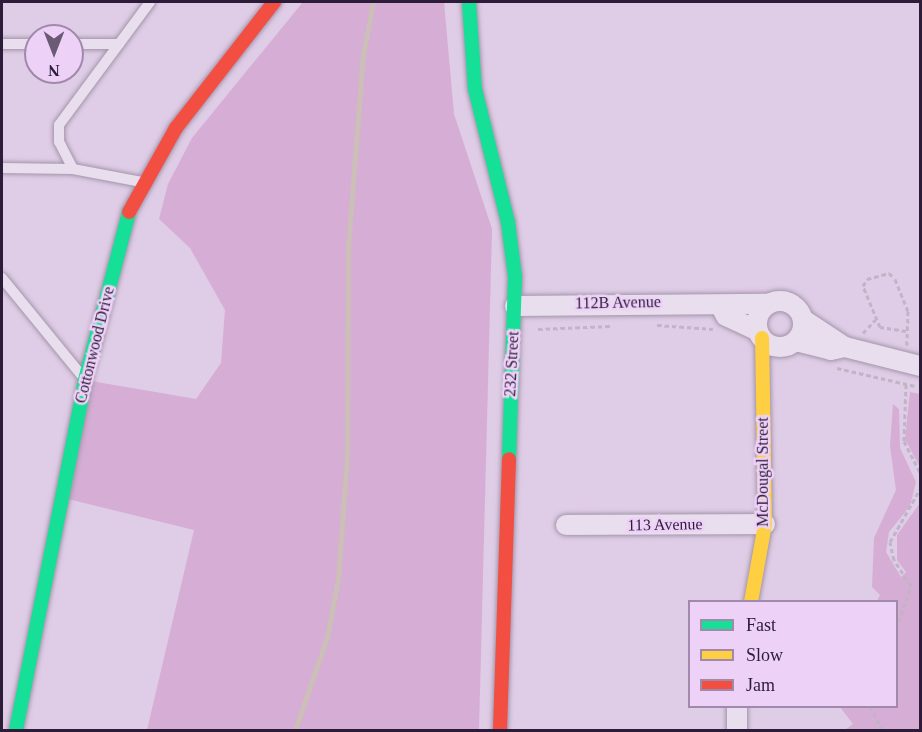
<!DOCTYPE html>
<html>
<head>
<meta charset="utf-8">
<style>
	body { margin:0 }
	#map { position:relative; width:922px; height:732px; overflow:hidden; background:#dfcce6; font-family:Georgia,serif }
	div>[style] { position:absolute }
	.green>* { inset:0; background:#d6add4 }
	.stream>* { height:5px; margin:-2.5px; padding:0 2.5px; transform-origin:2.5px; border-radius:2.5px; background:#cbbfb8 }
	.path>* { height:3px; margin-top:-1.5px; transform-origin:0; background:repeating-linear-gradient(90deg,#c0b4c6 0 4.5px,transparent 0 7.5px) }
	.roads { filter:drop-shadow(0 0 2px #a395ab) drop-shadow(0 0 2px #a395ab) }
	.lane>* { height:10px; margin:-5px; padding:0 5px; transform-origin:5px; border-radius:5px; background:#e9deed }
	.street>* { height:20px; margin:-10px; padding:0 10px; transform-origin:10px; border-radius:10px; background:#e9deed }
	.street>.ring { margin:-10px; padding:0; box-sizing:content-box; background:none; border:20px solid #e9deed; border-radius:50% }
	.fast>* { height:14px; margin:-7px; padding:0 7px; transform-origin:7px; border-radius:7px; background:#16e098 }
	.slow>* { height:14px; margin:-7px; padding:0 7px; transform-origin:7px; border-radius:7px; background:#ffcf43 }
	.jam>* { height:14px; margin:-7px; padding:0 7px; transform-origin:7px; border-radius:7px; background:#f24e42 }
	span { translate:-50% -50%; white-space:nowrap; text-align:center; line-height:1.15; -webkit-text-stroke:5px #eed1f7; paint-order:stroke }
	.street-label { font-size:16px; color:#2c1c3a }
	.frame { position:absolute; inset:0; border:3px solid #2c1c3a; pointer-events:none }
	.legend { position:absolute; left:688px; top:600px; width:210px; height:108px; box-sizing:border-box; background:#eed1f7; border:2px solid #a089ab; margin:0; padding:8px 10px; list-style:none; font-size:18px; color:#2c1c3a }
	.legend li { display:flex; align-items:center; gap:12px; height:30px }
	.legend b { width:30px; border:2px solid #a089ab }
	.north { position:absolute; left:24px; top:24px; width:60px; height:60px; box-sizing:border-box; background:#eed1f7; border:2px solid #a089ab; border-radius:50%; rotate:180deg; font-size:16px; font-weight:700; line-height:24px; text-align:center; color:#2c1c3a }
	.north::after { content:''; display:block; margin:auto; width:21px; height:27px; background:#6b5a76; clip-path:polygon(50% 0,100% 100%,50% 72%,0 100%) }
</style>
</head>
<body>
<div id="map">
	<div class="green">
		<div style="clip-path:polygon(303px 2px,444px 2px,454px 114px,492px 229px,479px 730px,147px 730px,194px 530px,60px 497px,85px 380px,196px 399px,221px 363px,225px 310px,190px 248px,159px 219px,168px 184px,192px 138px)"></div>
		<div style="clip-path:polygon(910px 392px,920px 394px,920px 467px,905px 439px)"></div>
		<div style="clip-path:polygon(893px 404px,899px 409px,900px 448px,916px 482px,910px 506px,889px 532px,886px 552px,901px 577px,906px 572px,897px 560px,897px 535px,920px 503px,920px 730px,845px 730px,853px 724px,840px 707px,896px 706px,896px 602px,877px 601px,880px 595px,872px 587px,874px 538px,896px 490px,890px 446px)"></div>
	</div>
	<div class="stream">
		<div style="left:295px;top:730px;width:98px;rotate:-71deg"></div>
		<div style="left:327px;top:637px;width:58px;rotate:-79.1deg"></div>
		<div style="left:338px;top:580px;width:127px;rotate:-85.9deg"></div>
		<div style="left:347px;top:453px;width:205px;rotate:-89.7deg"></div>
		<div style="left:348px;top:248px;width:194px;rotate:-85.6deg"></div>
		<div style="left:363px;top:55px;width:54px;rotate:-79.3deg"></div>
	</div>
	<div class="path">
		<div style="left:657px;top:325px;width:56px;rotate:4.1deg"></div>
		<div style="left:538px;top:329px;width:73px;rotate:-2.4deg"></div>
		<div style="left:906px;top:331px;width:26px;rotate:-171deg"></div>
		<div style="left:880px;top:327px;width:44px;rotate:-112.5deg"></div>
		<div style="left:863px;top:286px;width:8px;rotate:-60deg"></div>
		<div style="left:867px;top:279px;width:23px;rotate:-15deg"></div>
		<div style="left:889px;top:273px;width:8px;rotate:45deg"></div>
		<div style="left:895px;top:279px;width:35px;rotate:68deg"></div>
		<div style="left:908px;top:311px;width:34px;rotate:92deg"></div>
		<div style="left:863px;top:333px;width:18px;rotate:-47deg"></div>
		<div style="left:837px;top:368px;width:80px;rotate:13deg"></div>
		<div style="left:906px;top:384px;width:57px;rotate:92deg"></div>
		<div style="left:904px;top:441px;width:36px;rotate:63deg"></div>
		<div style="left:896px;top:629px;width:46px;rotate:-70.8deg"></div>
		<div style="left:911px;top:586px;width:31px;rotate:-123deg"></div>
		<div style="left:894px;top:560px;width:18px;rotate:-103deg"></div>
		<div style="left:890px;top:542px;width:61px;rotate:-60.5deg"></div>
		<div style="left:870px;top:706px;width:27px;rotate:63deg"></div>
	</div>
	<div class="roads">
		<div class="lane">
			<div style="left:2px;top:44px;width:34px"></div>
			<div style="left:72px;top:44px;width:47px"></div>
			<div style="left:2px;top:168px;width:71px;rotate:0.8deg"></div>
			<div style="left:73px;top:169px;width:70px;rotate:10.7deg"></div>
			<div style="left:73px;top:169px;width:30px;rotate:-117deg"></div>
			<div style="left:59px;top:142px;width:17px;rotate:-90deg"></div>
			<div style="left:59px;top:125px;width:153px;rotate:-53.5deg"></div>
			<div style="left:2px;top:278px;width:128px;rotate:50.7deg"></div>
		</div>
		<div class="street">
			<div class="ring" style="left:757px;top:301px;width:26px;height:26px"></div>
			<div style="left:515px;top:306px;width:253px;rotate:-0.5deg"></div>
			<div style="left:721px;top:307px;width:10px;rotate:61deg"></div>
			<div style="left:726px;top:316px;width:35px;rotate:25deg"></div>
			<div style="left:804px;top:320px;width:49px;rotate:33.4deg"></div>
			<div style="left:845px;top:347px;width:77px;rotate:14.2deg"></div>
			<div style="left:796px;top:341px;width:36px;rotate:14deg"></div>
			<div style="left:831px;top:350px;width:14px;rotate:-12deg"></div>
			<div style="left:566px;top:525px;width:199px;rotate:-0.3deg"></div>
			<div style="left:737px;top:730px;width:24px;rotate:-90deg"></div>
		</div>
		<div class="fast">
			<div style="left:469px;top:2px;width:87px;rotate:86.1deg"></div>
			<div style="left:475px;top:89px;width:137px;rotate:76.1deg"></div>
			<div style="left:508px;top:222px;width:55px;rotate:82.7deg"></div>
			<div style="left:515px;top:277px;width:182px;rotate:91.9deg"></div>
			<div style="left:16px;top:730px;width:357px;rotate:-78.8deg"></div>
			<div style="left:85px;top:380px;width:174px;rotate:-75.3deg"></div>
		</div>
		<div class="slow">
			<div style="left:751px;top:602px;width:79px;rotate:-79.8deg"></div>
			<div style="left:765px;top:524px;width:186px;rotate:-90.9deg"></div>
		</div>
		<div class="jam">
			<div style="left:129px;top:212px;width:96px;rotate:-60.8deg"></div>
			<div style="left:176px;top:128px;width:160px;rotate:-52.1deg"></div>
			<div style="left:500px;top:730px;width:271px;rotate:-88.1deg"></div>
		</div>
	</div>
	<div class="street-label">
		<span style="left:618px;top:303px;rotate:-1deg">112B Avenue</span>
		<span style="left:95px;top:345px;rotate:-76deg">Cottonwood Drive</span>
		<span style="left:512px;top:364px;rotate:-87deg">232 Street</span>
		<span style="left:763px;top:472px;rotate:-90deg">McDougal Street</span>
		<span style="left:665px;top:525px;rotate:-1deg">113 Avenue</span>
	</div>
	<div class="frame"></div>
	<ul class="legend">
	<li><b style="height:8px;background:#16e098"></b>Fast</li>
	<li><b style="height:8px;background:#ffcf43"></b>Slow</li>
	<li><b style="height:8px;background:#f24e42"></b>Jam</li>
	</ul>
	<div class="north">N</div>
</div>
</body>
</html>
